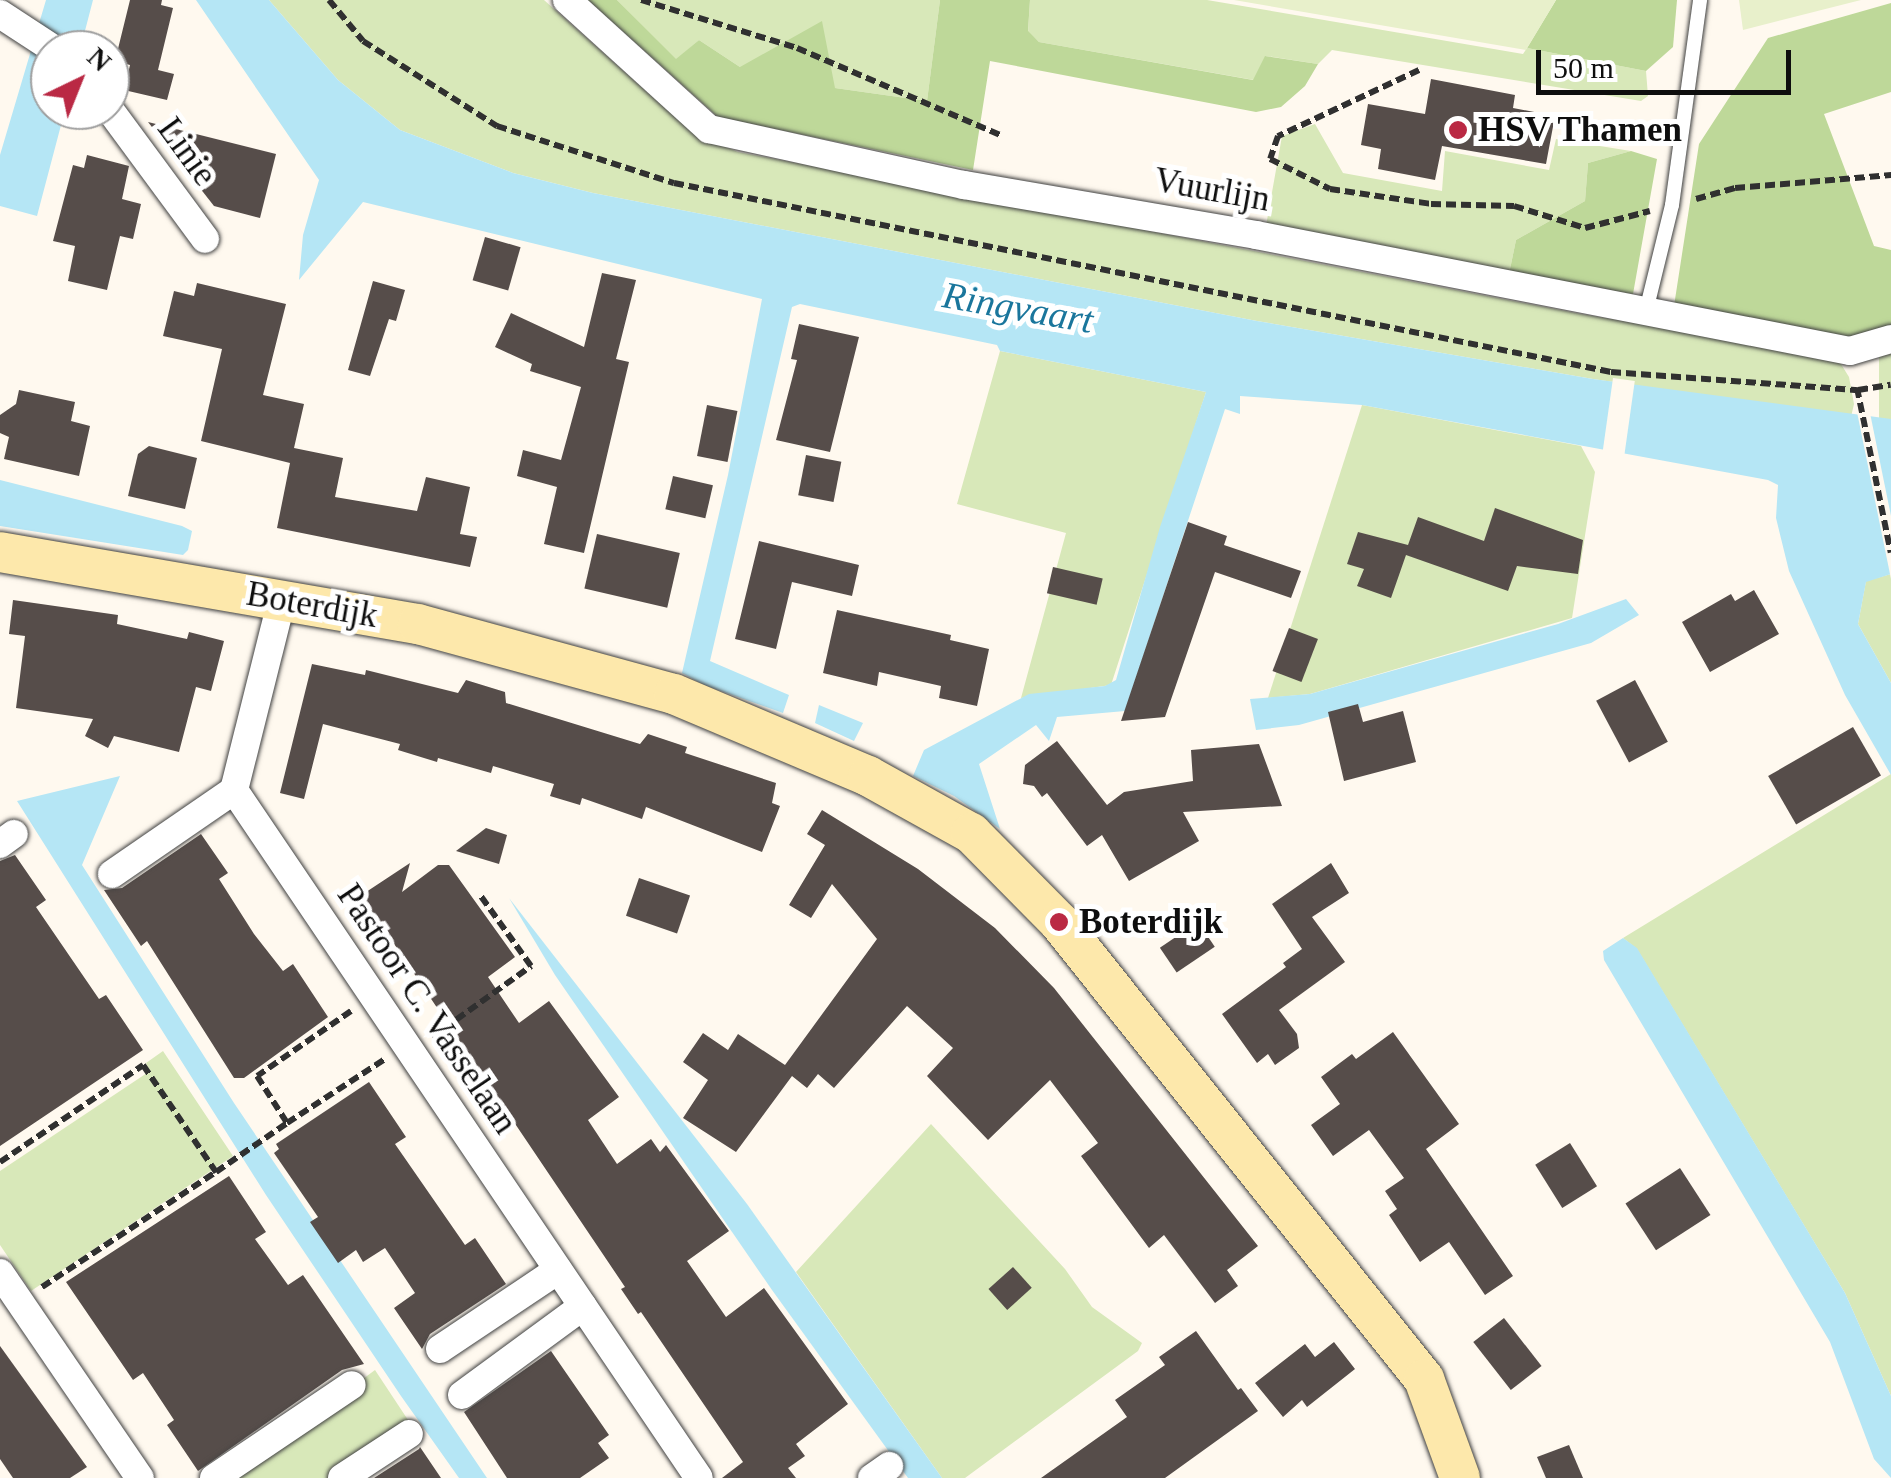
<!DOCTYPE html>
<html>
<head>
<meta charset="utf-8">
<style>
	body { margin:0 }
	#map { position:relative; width:1891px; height:1478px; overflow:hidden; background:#fff9ef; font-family:Georgia,serif }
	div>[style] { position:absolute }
	.green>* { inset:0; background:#d8e8b9; transform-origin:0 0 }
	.forest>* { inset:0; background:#bed899 }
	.pitch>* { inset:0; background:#e8f0cb }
	.water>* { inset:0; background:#b5e6f5 }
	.pier>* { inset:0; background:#fff9ef; transform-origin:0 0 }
	.building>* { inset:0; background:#564d4a; transform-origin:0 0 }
	.path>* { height:6px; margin-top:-3px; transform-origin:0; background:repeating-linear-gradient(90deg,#303030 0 10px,transparent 0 15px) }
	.roads { filter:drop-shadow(0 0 2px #414141) drop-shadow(0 0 2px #414141) }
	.lane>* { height:14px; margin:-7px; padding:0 7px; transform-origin:7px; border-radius:7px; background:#fff }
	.street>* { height:28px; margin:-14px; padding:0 14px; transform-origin:14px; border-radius:14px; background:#fff }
	.secondary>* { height:40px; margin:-20px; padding:0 20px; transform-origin:20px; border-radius:20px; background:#fde8ab }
	.dots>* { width:28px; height:28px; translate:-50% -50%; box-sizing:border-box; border:5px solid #fff; border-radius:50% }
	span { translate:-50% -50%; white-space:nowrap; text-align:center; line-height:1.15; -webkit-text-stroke:10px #fff; paint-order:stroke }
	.poi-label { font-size:35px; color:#0e0e0e; font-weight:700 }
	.left { translate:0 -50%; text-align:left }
	.street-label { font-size:35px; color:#0e0e0e }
	.water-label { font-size:38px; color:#1a769c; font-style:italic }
	.north { position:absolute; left:30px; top:30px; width:100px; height:100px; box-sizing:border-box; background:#fff; border:2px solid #9f9f9f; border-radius:50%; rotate:43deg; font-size:28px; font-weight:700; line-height:40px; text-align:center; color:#0e0e0e }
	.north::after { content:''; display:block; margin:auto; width:35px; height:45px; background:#ba2944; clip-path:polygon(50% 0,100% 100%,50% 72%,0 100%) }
	.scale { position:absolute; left:1536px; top:50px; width:255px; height:45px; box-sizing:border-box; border:5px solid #0e0e0e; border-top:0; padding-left:12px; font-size:30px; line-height:35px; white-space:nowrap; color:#0e0e0e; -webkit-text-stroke:8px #fff; paint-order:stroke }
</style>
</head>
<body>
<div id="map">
	<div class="green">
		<div style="clip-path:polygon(269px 0,544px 0,676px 118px,709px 140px,738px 152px,1581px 314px,1836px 356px,1849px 377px,1854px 404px,1851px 417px,1593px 379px,1257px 321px,593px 193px,513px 173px,400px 130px,338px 80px)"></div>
		<div style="clip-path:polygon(617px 0,940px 0,927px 101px,835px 88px,740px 67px,699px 40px,676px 60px)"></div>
		<div style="clip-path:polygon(1030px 0,1207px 0,1523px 54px,1527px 48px,1646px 71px,1648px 96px,1641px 101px,1332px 50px,1318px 64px,1266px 56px,1254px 80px,1039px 42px,1028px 32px)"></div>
		<div style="clip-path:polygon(1315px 124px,1343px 173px,1442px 191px,1445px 151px,1549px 170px,1556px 139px,1631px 151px,1588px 163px,1585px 201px,1516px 240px,1509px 274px,1266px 226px,1282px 136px)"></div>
		<div style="clip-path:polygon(1000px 351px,1206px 392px,1111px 685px,1021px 698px,1066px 533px,957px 504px)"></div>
		<div style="left:1891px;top:352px;width:67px;height:12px;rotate:90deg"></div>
		<div style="clip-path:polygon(1362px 405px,1581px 446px,1595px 472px,1572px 618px,1310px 694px,1268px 698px)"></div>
		<div style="clip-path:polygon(1891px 574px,1891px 683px,1858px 624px,1866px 581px)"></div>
		<div style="clip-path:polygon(1891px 774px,1891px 1396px,1845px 1293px,1637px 949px,1623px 938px)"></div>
		<div style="clip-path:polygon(163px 1051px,233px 1156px,31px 1291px,0 1245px,0 1171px,150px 1071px,146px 1063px)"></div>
		<div style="clip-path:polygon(931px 1124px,1065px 1269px,1092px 1307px,1142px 1343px,1138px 1351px,965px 1478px,942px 1478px,796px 1272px)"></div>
		<div style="clip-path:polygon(375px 1370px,412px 1426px,333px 1478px,230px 1478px)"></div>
	</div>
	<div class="forest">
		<div style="clip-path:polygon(588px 0,617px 0,676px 59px,699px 40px,740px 67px,822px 21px,835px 88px,927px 101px,940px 0,1030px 0,1028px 31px,1039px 42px,1253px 80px,1265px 56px,1318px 64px,1305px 86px,1281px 107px,1256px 112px,990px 61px,973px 170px,718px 117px)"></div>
		<div style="clip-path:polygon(1556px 0,1677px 0,1673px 47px,1646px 71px,1527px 48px)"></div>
		<div style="clip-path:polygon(1891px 3px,1891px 92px,1824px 114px,1874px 246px,1891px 250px,1891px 325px,1848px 337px,1674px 306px,1699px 144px,1768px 38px)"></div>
		<div style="clip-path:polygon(1631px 151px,1657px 159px,1633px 294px,1509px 274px,1516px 240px,1585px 201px,1588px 163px)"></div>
	</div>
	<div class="pitch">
		<div style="clip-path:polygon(1234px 0,1556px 0,1526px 50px)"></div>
		<div style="clip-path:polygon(1739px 0,1861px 0,1743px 30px)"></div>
	</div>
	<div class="water">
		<div style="clip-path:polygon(46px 0,93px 0,80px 50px,50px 50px,50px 110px,65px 110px,37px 216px,0 206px,0 155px)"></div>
		<div style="clip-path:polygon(196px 0,269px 0,338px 80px,400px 130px,513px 173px,593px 193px,1257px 321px,1593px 379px,1891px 419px,1891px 574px,1866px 582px,1858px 624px,1891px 683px,1891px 775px,1845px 695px,1789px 571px,1776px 518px,1778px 485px,1768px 480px,1362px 405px,1240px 396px,1240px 414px,1225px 409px,1125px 711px,1057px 717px,1049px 741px,1036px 725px,979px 764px,1000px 829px,954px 796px,913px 776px,924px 750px,1029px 694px,1105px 686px,1116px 680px,1160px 527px,1206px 392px,1000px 351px,997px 345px,800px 304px,792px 307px,710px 661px,789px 695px,783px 713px,704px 685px,682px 673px,728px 475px,762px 299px,363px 202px,299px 280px,303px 235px,319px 180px)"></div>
		<div style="clip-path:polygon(0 480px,182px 526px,192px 531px,188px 550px,183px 555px,0 526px)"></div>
		<div style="clip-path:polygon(1626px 599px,1639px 615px,1591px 643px,1299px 725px,1256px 730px,1250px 699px,1310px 694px,1558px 624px)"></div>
		<div style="clip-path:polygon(819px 705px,863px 723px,854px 741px,815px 723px)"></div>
		<div style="clip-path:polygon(120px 776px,82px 865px,234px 1103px,487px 1478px,459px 1478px,401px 1396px,266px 1195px,17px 801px)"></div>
		<div style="clip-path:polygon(509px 898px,747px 1204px,942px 1478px,908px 1478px,772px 1290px,555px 975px)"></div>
		<div style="clip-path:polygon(1623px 938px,1637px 948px,1845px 1293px,1891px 1396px,1891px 1478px,1874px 1459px,1830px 1342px,1604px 960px,1603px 951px)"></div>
	</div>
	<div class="pier">
		<div style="left:1613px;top:378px;width:22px;height:77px;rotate:8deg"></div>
		<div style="clip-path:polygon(1857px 412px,1870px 413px,1891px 516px,1891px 579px)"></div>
	</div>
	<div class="building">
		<div style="clip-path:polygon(130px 0,162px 0,161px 5px,173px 8px,158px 70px,174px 74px,167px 100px,124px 90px,130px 65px,115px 61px)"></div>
		<div style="clip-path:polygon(1431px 79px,1515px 95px,1513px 108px,1555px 116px,1546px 164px,1442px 146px,1435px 180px,1378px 169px,1381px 149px,1361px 145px,1368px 104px,1425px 114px)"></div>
		<div style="clip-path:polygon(148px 122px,276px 154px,260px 218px,214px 206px)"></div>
		<div style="clip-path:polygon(87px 155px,129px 166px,122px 199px,141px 204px,133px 239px,120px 236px,107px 290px,68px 281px,75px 246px,53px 241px,73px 165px,84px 168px)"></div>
		<div style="left:485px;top:237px;width:37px;height:45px;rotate:16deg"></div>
		<div style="clip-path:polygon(602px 273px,636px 280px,616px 359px,629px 362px,584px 553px,544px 544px,557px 487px,517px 476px,523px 450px,561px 460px,581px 387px,530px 371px,532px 364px,495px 347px,511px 313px,584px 347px)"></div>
		<div style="clip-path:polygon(373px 281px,405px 290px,396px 321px,389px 319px,370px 376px,348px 370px)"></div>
		<div style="clip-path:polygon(197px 283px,286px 304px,263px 395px,304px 404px,294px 448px,343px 458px,335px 497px,417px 511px,426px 477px,470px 487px,460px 534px,477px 537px,470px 567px,277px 528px,290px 463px,201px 441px,222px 349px,163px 336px,174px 291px,194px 296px)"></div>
		<div style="clip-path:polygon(799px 324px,859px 337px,830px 452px,776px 440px,797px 360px,791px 359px)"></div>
		<div style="clip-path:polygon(19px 390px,75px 402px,71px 421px,90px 426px,79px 476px,4px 459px,9px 437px,0 433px,0 415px,16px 404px)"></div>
		<div style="left:707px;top:405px;width:31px;height:52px;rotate:11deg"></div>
		<div style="clip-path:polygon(149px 446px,197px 458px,185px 509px,128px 496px,138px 454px)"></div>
		<div style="left:806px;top:455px;width:36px;height:41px;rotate:11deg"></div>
		<div style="left:673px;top:476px;width:41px;height:34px;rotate:13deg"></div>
		<div style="clip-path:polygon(1495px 508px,1583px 540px,1578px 574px,1517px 566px,1508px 591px,1406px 555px,1391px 598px,1357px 586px,1364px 569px,1347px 564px,1358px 532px,1408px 545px,1418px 517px,1484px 541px)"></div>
		<div style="clip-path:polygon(1188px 522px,1227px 536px,1224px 545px,1301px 571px,1291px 598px,1215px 572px,1165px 717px,1121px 721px)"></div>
		<div style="left:597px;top:534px;width:85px;height:56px;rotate:13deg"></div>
		<div style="clip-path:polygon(759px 541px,859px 565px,852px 596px,792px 582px,776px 649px,735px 639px)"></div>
		<div style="left:1053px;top:567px;width:51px;height:27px;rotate:13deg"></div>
		<div style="clip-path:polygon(1754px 590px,1779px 634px,1710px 672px,1682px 622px,1731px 594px,1735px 601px)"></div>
		<div style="clip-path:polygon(13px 600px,118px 615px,117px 624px,187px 639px,189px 632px,224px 641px,211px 691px,196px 687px,179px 752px,114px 736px,108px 748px,85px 736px,93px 719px,16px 708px,25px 636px,9px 634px)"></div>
		<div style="clip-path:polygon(837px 610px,951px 635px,950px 640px,989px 649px,977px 706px,939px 698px,941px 686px,879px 672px,877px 686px,823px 673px)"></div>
		<div style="left:1289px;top:628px;width:31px;height:46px;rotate:21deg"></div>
		<div style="clip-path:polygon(312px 664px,365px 675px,366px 670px,458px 693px,466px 680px,505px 692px,506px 703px,640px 744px,648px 734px,687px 747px,685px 753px,776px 783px,772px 803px,780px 806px,762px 852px,646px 807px,642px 819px,582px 798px,580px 805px,550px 796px,554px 784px,493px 766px,491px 773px,438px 758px,437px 762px,398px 750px,400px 744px,323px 724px,304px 799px,280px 793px)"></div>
		<div style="left:1635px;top:680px;width:70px;height:44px;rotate:62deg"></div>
		<div style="clip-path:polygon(1358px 704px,1363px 722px,1403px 711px,1416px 762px,1344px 781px,1328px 712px)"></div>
		<div style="left:1853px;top:727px;width:56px;height:98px;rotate:60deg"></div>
		<div style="clip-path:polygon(1057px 741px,1107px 805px,1124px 792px,1193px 781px,1191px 750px,1259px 744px,1282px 806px,1183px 812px,1199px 841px,1129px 881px,1102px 835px,1087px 846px,1047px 793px,1042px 797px,1034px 786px,1023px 784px,1025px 765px)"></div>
		<div style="clip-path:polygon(822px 810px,918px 869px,995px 928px,1054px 988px,1258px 1246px,1227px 1270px,1238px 1286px,1215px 1303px,1164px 1235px,1149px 1248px,1081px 1156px,1098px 1143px,1050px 1080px,988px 1140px,927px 1076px,953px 1048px,907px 1006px,834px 1088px,818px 1074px,807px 1088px,792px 1076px,736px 1152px,683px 1118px,708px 1080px,683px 1062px,703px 1033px,728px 1050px,738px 1034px,785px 1065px,877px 939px,832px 884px,811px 918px,789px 905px,825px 845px,807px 834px)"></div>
		<div style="clip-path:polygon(486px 828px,507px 835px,499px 864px,456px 851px)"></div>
		<div style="clip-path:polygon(201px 834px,228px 873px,219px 879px,254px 934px,283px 971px,293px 964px,328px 1017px,244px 1078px,234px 1078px,147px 941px,141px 946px,104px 890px,122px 888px)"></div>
		<div style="clip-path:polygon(15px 855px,46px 900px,36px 907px,99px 999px,106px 995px,143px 1050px,0 1146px,0 861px)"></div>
		<div style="clip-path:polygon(410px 863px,402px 892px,438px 865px,449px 865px,515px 957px,488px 977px,519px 1023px,549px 1001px,619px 1097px,588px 1120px,617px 1164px,651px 1139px,660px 1152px,666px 1145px,729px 1231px,687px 1261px,726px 1317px,764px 1288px,848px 1404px,796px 1444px,805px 1456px,788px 1468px,796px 1478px,722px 1478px,743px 1462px,641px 1312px,638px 1314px,621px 1289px,625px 1287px,378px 920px,374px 923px,357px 898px)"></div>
		<div style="clip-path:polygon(1331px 863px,1349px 893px,1312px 917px,1345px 962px,1279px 1010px,1297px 1034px,1299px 1048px,1275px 1065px,1268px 1054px,1257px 1063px,1222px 1014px,1286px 967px,1283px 963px,1302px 949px,1272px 904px)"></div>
		<div style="left:639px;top:878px;width:54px;height:40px;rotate:19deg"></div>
		<div style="left:1198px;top:922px;width:30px;height:46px;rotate:56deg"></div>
		<div style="clip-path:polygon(1393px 1032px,1459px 1124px,1426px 1149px,1513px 1276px,1485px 1295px,1449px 1242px,1420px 1262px,1389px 1215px,1397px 1209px,1385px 1191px,1404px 1178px,1369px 1130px,1333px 1156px,1311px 1125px,1340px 1104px,1321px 1077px,1352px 1054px,1356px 1059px)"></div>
		<div style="clip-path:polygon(369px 1082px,406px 1137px,395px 1144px,465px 1245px,475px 1238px,506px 1284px,430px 1334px,422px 1349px,394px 1308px,415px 1293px,385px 1248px,363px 1262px,356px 1250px,338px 1263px,310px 1222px,318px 1217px,274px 1153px,279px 1149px,276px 1144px)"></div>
		<div style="left:1570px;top:1143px;width:51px;height:41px;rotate:58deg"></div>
		<div style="left:1680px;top:1168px;width:56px;height:65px;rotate:57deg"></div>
		<div style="clip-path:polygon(229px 1176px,266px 1232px,255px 1239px,288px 1285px,303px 1275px,364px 1364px,342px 1370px,198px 1471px,167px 1425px,174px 1420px,143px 1373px,133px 1380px,66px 1282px)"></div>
		<div style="left:1013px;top:1267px;width:28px;height:33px;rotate:48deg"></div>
		<div style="left:1504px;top:1318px;width:61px;height:39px;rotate:52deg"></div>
		<div style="clip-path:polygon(1196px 1331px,1238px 1390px,1241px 1388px,1258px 1411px,1165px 1478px,1041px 1478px,1127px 1417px,1115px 1400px,1165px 1365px,1159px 1357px)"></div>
		<div style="clip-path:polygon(1334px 1342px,1355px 1369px,1307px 1407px,1302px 1400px,1283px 1417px,1255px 1383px,1305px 1344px,1315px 1357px)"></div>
		<div style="clip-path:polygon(0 1346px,87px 1467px,70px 1478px,13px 1478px,0 1459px)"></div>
		<div style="clip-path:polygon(551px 1351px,609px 1435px,598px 1443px,609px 1458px,580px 1478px,507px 1478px,464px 1412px)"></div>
		<div style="clip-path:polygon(1569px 1445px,1583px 1478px,1546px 1478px,1537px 1457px)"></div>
		<div style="clip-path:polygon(420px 1447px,441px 1478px,374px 1478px,419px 1449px)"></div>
	</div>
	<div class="path">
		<div style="left:329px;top:0;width:53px;rotate:50.3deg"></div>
		<div style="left:363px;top:41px;width:159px;rotate:32.4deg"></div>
		<div style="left:497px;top:126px;width:186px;rotate:17.9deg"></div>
		<div style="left:674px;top:183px;width:956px;rotate:11.4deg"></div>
		<div style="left:1611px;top:372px;width:248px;rotate:4.2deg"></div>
		<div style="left:1858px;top:390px;width:33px;rotate:-9deg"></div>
		<div style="left:641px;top:0;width:163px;rotate:17.1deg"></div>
		<div style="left:797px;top:48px;width:223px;rotate:23.2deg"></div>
		<div style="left:1419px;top:70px;width:156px;rotate:154.9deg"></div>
		<div style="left:1278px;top:136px;width:24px;rotate:109deg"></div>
		<div style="left:1270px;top:159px;width:67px;rotate:26.6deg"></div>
		<div style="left:1330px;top:189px;width:102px;rotate:8.4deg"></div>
		<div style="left:1431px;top:204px;width:83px;rotate:1.4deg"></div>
		<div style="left:1514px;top:206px;width:74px;rotate:17.2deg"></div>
		<div style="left:1585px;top:228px;width:67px;rotate:-14.7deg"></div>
		<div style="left:1696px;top:199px;width:41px;rotate:-15.8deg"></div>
		<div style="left:1735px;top:188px;width:157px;rotate:-4.8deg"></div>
		<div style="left:1857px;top:388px;width:168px;rotate:78.4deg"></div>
		<div style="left:351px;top:1011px;width:114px;rotate:145.3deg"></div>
		<div style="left:257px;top:1076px;width:56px;rotate:57.4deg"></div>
		<div style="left:287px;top:1123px;width:117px;rotate:-33.1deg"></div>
		<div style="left:432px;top:1037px;width:122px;rotate:-35.6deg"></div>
		<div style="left:531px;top:966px;width:87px;rotate:-125.7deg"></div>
		<div style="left:0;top:1162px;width:173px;rotate:-34.1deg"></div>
		<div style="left:143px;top:1065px;width:130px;rotate:55.7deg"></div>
		<div style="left:216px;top:1172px;width:86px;rotate:-34.6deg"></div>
		<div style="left:42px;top:1287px;width:209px;rotate:-33.5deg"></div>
	</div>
	<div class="roads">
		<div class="lane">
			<div style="left:1646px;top:311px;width:109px;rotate:-76.2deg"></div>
			<div style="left:1672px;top:205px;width:207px;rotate:-82.2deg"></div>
		</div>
		<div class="street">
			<div style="left:567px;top:0;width:192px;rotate:42.3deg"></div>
			<div style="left:709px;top:129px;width:261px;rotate:12.4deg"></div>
			<div style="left:964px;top:185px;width:296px;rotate:9.7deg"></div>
			<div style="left:1256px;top:235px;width:605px;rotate:11.05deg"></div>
			<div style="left:1850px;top:351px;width:43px;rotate:-16.3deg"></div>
			<div style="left:0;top:14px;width:66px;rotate:33.2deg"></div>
			<div style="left:110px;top:110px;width:160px;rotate:53.6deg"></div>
			<div style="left:282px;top:599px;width:197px;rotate:104.1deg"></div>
			<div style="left:234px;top:790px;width:830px;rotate:55.95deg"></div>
			<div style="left:0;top:844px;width:17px;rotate:-36deg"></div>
			<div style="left:112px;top:874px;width:148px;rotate:-34.5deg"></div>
			<div style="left:0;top:1273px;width:248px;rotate:55.7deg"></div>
			<div style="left:440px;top:1349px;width:142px;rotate:-33.8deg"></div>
			<div style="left:462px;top:1395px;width:150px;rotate:-36.3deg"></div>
			<div style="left:214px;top:1478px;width:166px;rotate:-34deg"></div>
			<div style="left:342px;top:1478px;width:80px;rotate:-33.3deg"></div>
			<div style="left:872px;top:1478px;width:21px;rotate:-35deg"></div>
		</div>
		<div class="secondary">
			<div style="left:0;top:552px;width:424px;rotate:9.8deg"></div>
			<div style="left:418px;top:624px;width:265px;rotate:15.3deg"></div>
			<div style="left:674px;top:694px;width:211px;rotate:22.9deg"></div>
			<div style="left:868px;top:776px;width:118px;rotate:29deg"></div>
			<div style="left:971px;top:833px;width:125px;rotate:45.3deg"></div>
			<div style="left:1059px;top:922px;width:585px;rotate:51.39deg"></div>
			<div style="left:1424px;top:1379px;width:105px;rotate:70deg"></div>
		</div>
	</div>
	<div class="dots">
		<div style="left:1458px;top:130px;background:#ba2944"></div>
		<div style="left:1059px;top:922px;background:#ba2944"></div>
	</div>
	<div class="poi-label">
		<span class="left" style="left:1478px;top:130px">HSV Thamen</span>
		<span class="left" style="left:1079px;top:922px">Boterdijk</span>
	</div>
	<div class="street-label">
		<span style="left:187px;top:152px;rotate:54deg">Linie</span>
		<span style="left:1212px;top:190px;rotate:10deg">Vuurlijn</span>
		<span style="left:312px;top:605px;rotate:10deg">Boterdijk</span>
		<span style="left:427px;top:1009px;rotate:56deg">Pastoor C. Vasselaan</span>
	</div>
	<div class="water-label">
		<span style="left:1018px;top:308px;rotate:10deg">Ringvaart</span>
	</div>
	<div class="north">N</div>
	<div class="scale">50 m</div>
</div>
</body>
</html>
